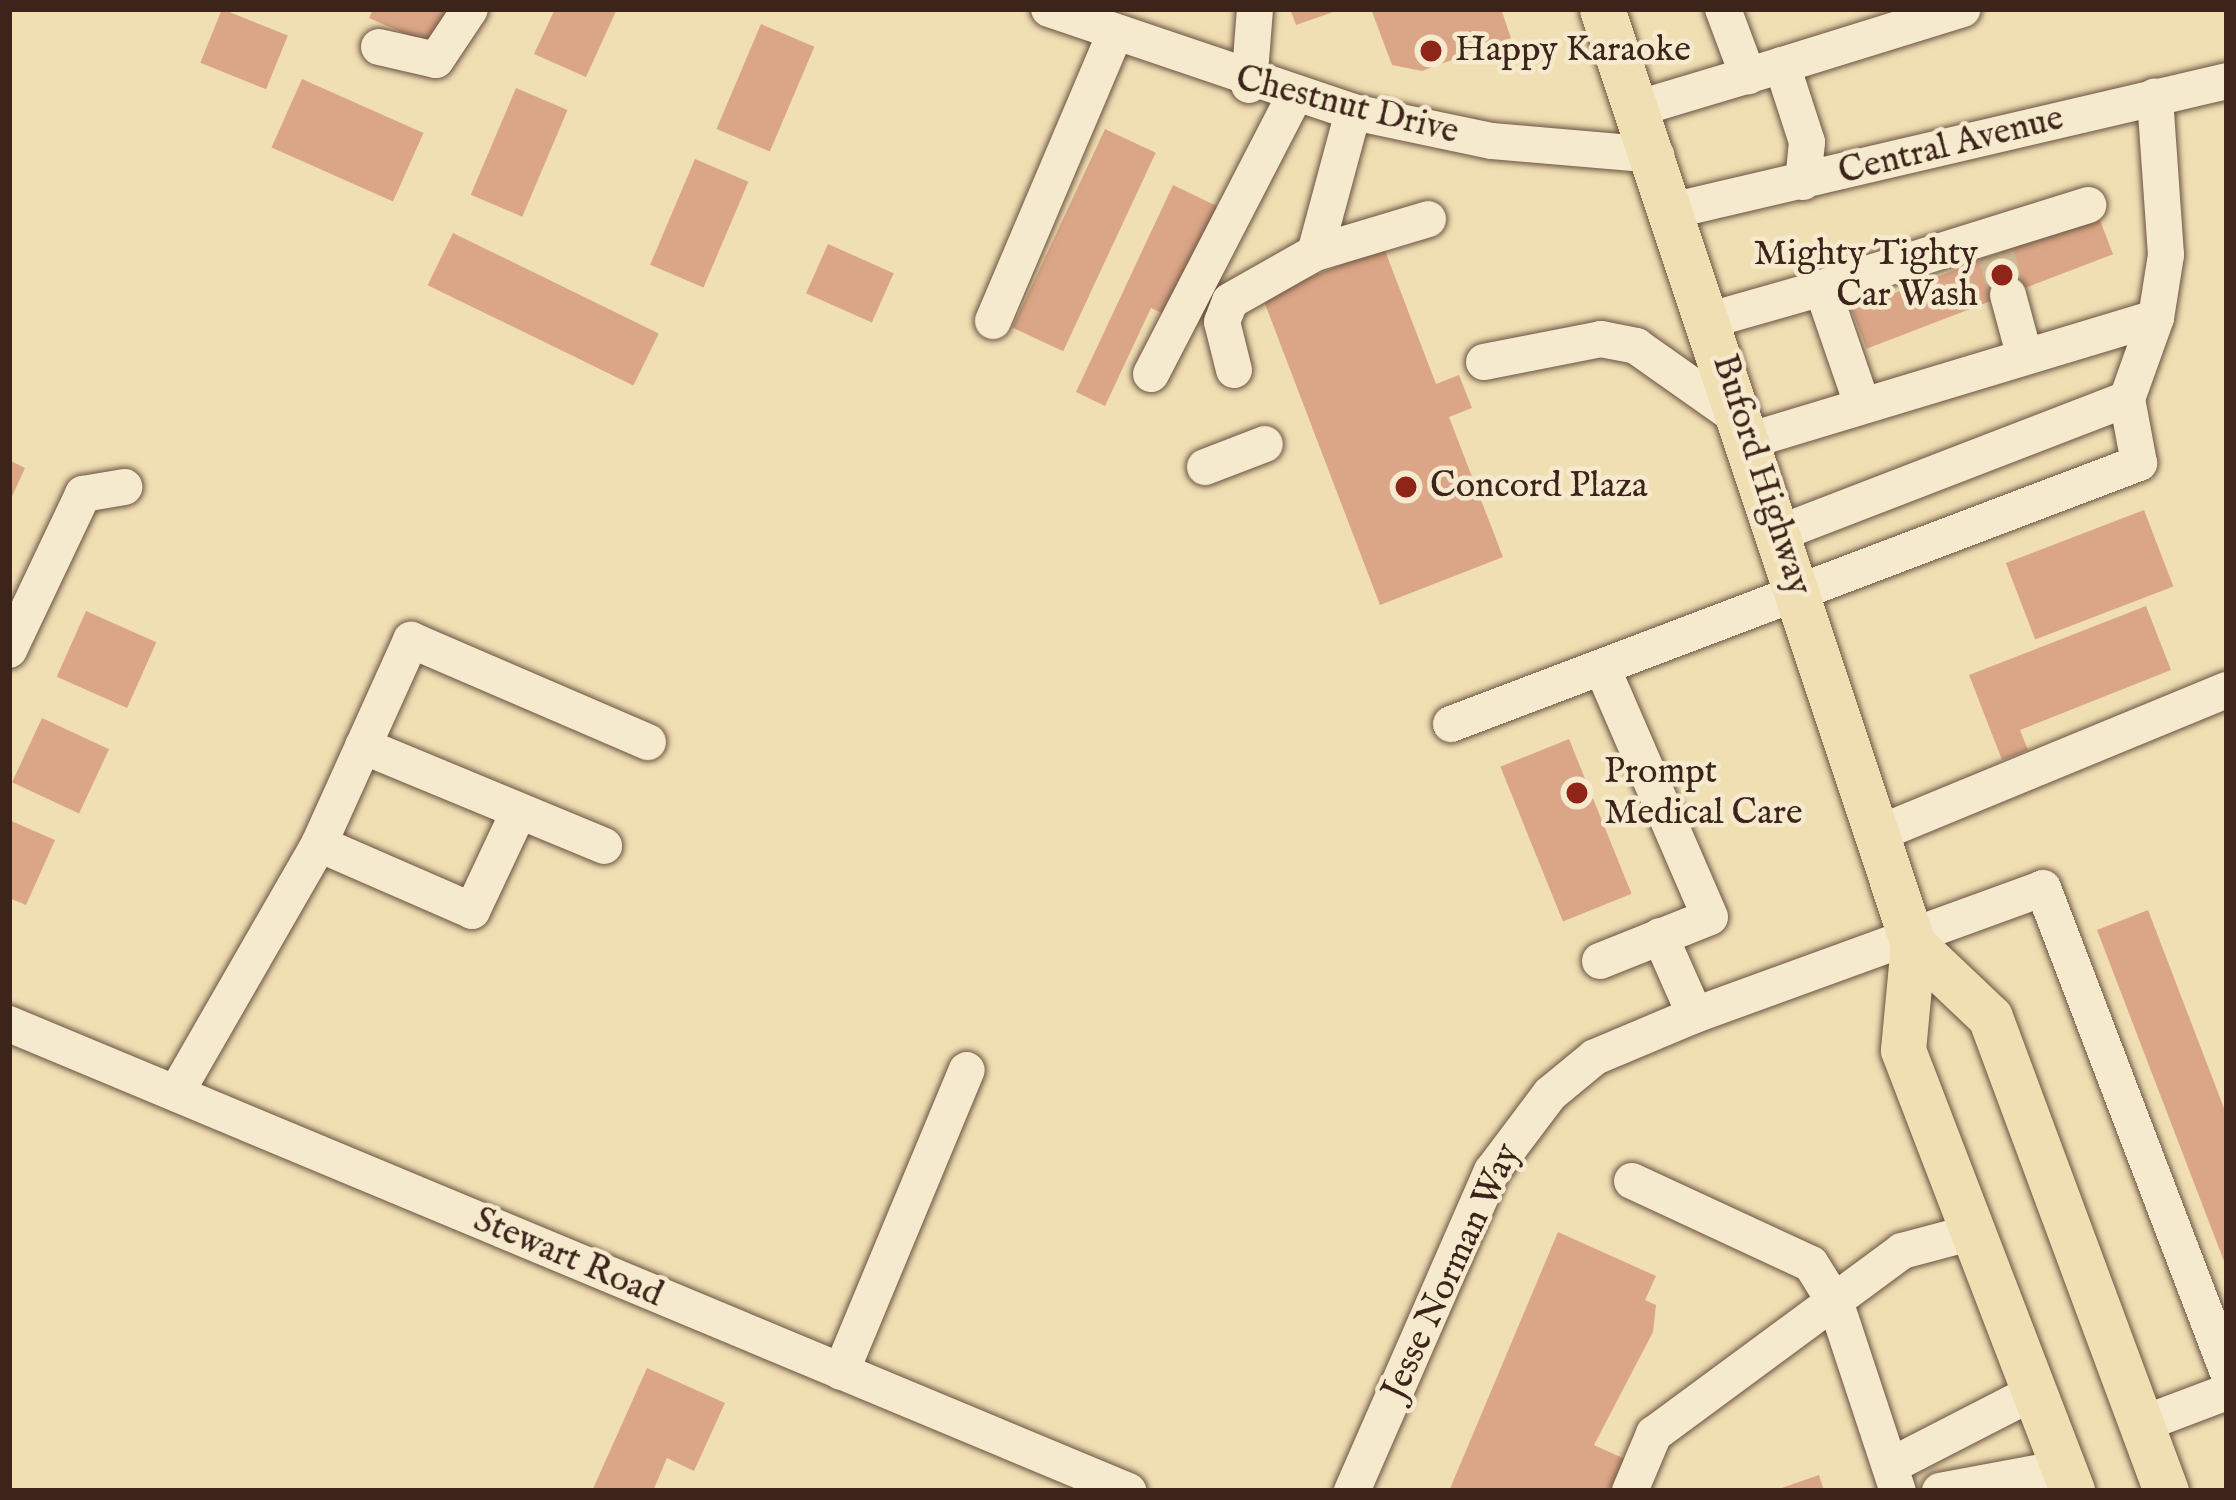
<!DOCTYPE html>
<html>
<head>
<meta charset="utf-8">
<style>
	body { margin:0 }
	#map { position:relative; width:2236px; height:1500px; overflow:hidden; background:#f1dfb4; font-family:"IM FELL English",serif }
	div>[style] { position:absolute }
	.building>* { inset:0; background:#dba687; transform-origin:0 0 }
	.minor-tunnel>* { height:36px; margin-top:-18px; transform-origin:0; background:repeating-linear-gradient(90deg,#cdba95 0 36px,transparent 0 54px) }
	.roads { filter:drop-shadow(0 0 3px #6a5341) drop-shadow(0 0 3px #6a5341) }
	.minor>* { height:36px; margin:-18px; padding:0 18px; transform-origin:18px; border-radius:18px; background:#f6eace }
	.major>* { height:45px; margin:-22.5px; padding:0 22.5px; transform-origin:22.5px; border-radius:22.5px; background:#f1dfb4 }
	.dots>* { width:33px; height:33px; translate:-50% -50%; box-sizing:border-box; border:6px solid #f6eace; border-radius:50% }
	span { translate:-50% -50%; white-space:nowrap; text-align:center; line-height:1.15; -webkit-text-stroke:9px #f6eace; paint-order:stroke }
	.poi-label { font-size:36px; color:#3d241b }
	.left { translate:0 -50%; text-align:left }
	.right { translate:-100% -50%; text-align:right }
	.street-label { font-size:36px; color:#3d241b }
	.frame { position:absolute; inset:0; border:12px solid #3d241b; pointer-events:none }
</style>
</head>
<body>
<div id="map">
	<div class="building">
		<div style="left:222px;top:9px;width:71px;height:58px;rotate:22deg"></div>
		<div style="clip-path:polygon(373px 9px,452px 9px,435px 47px,369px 18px)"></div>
		<div style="clip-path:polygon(555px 9px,617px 9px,586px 77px,534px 54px)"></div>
		<div style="clip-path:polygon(1290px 9px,1339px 9px,1339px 10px,1296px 25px)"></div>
		<div style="clip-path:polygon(1371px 9px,1501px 9px,1511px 38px,1422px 71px,1392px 65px)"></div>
		<div style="left:761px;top:24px;width:58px;height:114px;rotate:23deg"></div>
		<div style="left:302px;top:79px;width:133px;height:75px;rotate:24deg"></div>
		<div style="left:516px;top:88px;width:56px;height:116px;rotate:23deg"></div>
		<div style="left:1105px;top:129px;width:56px;height:219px;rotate:25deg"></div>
		<div style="left:695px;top:159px;width:58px;height:115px;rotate:23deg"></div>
		<div style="clip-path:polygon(1173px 185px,1223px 209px,1172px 318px,1151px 308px,1105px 406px,1076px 392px)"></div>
		<div style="left:2098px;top:215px;width:42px;height:264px;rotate:69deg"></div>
		<div style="left:453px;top:233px;width:229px;height:58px;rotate:26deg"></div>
		<div style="left:828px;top:244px;width:72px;height:54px;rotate:24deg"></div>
		<div style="clip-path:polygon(1384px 248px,1436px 384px,1459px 375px,1472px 408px,1449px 417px,1503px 557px,1380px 605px,1262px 296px)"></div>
		<div style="clip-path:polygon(9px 460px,25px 468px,9px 503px)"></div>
		<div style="left:2144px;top:510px;width:82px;height:148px;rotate:69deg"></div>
		<div style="clip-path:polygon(2146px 606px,2171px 670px,2020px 730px,2028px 750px,2002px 760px,1969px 675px)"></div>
		<div style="left:86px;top:611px;width:77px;height:72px;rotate:24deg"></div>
		<div style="left:42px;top:718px;width:74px;height:71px;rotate:25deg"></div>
		<div style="left:1569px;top:739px;width:167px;height:74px;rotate:68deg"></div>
		<div style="clip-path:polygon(9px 820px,55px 840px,26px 905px,9px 898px)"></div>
		<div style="clip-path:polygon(2148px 910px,2227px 1116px,2227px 1269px,2097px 930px)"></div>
		<div style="clip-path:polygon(1558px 1232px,1656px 1276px,1645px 1300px,1656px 1305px,1653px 1332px,1594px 1445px,1638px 1465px,1627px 1491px,1449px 1491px)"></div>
		<div style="clip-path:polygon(647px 1368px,725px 1403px,694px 1471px,667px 1458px,653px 1491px,592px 1491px)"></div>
		<div style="clip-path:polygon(1819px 1475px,1824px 1491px,1776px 1491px,1776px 1490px)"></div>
	</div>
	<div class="minor-tunnel">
		<div style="left:1996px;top:254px;width:43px;rotate:73.7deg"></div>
	</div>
	<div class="roads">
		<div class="minor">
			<div style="left:1049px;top:9px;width:321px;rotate:18.7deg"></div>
			<div style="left:1353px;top:112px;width:142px;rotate:11.8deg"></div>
			<div style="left:1492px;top:141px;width:165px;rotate:4.9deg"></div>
			<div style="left:1723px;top:9px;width:72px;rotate:69.5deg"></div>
			<div style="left:379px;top:47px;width:58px;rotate:12.8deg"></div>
			<div style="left:436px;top:60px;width:61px;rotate:-56.3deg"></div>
			<div style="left:1249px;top:85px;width:76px;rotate:-85.5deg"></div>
			<div style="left:1639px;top:108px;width:149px;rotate:-16.7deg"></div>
			<div style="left:1803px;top:182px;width:40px;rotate:-84.3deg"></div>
			<div style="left:1807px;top:142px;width:81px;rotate:-108deg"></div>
			<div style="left:1782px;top:65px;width:189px;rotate:-17.2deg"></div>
			<div style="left:1675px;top:210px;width:567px;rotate:-13.15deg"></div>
			<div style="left:1315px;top:253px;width:118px;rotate:-16.7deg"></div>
			<div style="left:1822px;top:288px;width:279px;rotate:-17.3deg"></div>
			<div style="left:2008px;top:295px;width:61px;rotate:74.8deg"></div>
			<div style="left:1710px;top:320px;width:116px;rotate:-15.9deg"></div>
			<div style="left:1822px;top:288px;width:123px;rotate:71deg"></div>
			<div style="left:993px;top:321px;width:310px;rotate:-67deg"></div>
			<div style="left:1484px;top:362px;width:119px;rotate:-11.1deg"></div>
			<div style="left:1601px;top:339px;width:36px;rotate:11deg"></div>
			<div style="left:1636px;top:346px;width:128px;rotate:35.2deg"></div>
			<div style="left:1234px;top:370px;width:49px;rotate:-104deg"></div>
			<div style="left:1222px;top:322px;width:22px;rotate:-69deg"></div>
			<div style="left:1230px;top:301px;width:98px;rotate:-29.5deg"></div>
			<div style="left:1315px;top:253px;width:146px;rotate:-74.9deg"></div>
			<div style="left:1151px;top:374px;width:312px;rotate:-62.7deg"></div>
			<div style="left:2127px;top:399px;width:86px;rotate:-70.3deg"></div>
			<div style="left:1751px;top:440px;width:423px;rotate:-16.8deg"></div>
			<div style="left:2156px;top:318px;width:64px;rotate:-81deg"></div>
			<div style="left:2166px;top:255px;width:159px;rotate:-94deg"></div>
			<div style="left:1205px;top:467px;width:64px;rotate:-21deg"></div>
			<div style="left:9px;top:650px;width:173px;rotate:-64.6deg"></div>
			<div style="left:83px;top:494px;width:42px;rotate:-9.7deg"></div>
			<div style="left:1451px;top:724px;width:736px;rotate:-20.77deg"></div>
			<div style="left:2139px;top:463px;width:65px;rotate:-100.6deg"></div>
			<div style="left:2127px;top:399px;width:373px;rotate:158.9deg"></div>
			<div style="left:363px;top:746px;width:261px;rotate:22.5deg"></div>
			<div style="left:1877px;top:834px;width:378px;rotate:-22.4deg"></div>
			<div style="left:319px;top:844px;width:167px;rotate:23.6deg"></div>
			<div style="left:472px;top:911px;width:110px;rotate:-64.8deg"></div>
			<div style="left:1660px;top:936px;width:86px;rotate:66.1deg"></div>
			<div style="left:1600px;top:961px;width:118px;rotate:-21.8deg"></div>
			<div style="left:1710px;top:917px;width:272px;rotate:-113.4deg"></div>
			<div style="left:9px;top:1024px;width:1213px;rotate:22.65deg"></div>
			<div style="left:176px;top:1093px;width:287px;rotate:-60.1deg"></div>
			<div style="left:319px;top:844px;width:224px;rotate:-65.7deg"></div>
			<div style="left:411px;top:640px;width:258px;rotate:23.3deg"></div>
			<div style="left:1632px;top:1181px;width:197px;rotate:24.9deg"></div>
			<div style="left:1811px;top:1264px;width:47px;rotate:58deg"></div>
			<div style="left:1836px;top:1304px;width:197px;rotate:71.7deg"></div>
			<div style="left:841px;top:1372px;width:327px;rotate:-67.4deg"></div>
			<div style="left:2145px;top:1423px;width:88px;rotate:-20.7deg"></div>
			<div style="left:1890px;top:1466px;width:157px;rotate:-27.2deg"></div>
			<div style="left:1352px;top:1491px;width:349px;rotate:-66.4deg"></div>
			<div style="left:1492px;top:1171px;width:96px;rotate:-53deg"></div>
			<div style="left:1550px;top:1094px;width:58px;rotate:-39.4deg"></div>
			<div style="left:1595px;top:1057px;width:108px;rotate:-22.8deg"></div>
			<div style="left:1695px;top:1015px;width:370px;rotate:-20deg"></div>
			<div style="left:2043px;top:888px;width:516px;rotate:69.11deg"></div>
			<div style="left:1630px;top:1491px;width:62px;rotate:-67.2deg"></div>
			<div style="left:1654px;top:1434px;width:308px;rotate:-36.4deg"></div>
			<div style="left:1902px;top:1251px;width:66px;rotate:-14.9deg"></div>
			<div style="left:1940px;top:1491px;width:125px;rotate:-10.6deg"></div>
		</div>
		<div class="major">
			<div style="left:1602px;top:9px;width:985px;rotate:71.6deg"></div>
			<div style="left:1913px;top:944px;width:106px;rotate:95.4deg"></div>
			<div style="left:1903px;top:1050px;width:472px;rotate:69deg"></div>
			<div style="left:1913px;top:944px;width:106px;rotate:43.5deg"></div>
			<div style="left:1990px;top:1017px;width:506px;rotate:69.63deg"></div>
		</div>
	</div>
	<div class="dots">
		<div style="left:1431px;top:51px;background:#8f2418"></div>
		<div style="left:2002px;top:275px;background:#8f2418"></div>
		<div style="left:1406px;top:487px;background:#8f2418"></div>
		<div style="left:1577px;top:793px;background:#8f2418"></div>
	</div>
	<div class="poi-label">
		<span class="left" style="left:1455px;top:51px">Happy Karaoke</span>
		<span class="right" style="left:1978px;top:275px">Mighty Tighty<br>Car Wash</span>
		<span class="left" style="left:1430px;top:487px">Concord Plaza</span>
		<span class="left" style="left:1604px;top:793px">Prompt<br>Medical Care</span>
	</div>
	<div class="street-label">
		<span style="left:1347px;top:106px;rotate:14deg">Chestnut Drive</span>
		<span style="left:1951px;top:146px;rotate:-14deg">Central Avenue</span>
		<span style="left:1761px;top:475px;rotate:72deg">Buford Highway</span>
		<span style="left:568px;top:1258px;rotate:23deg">Stewart Road</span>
		<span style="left:1452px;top:1272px;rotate:-65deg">Jesse Norman Way</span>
	</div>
	<div class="frame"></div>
</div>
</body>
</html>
